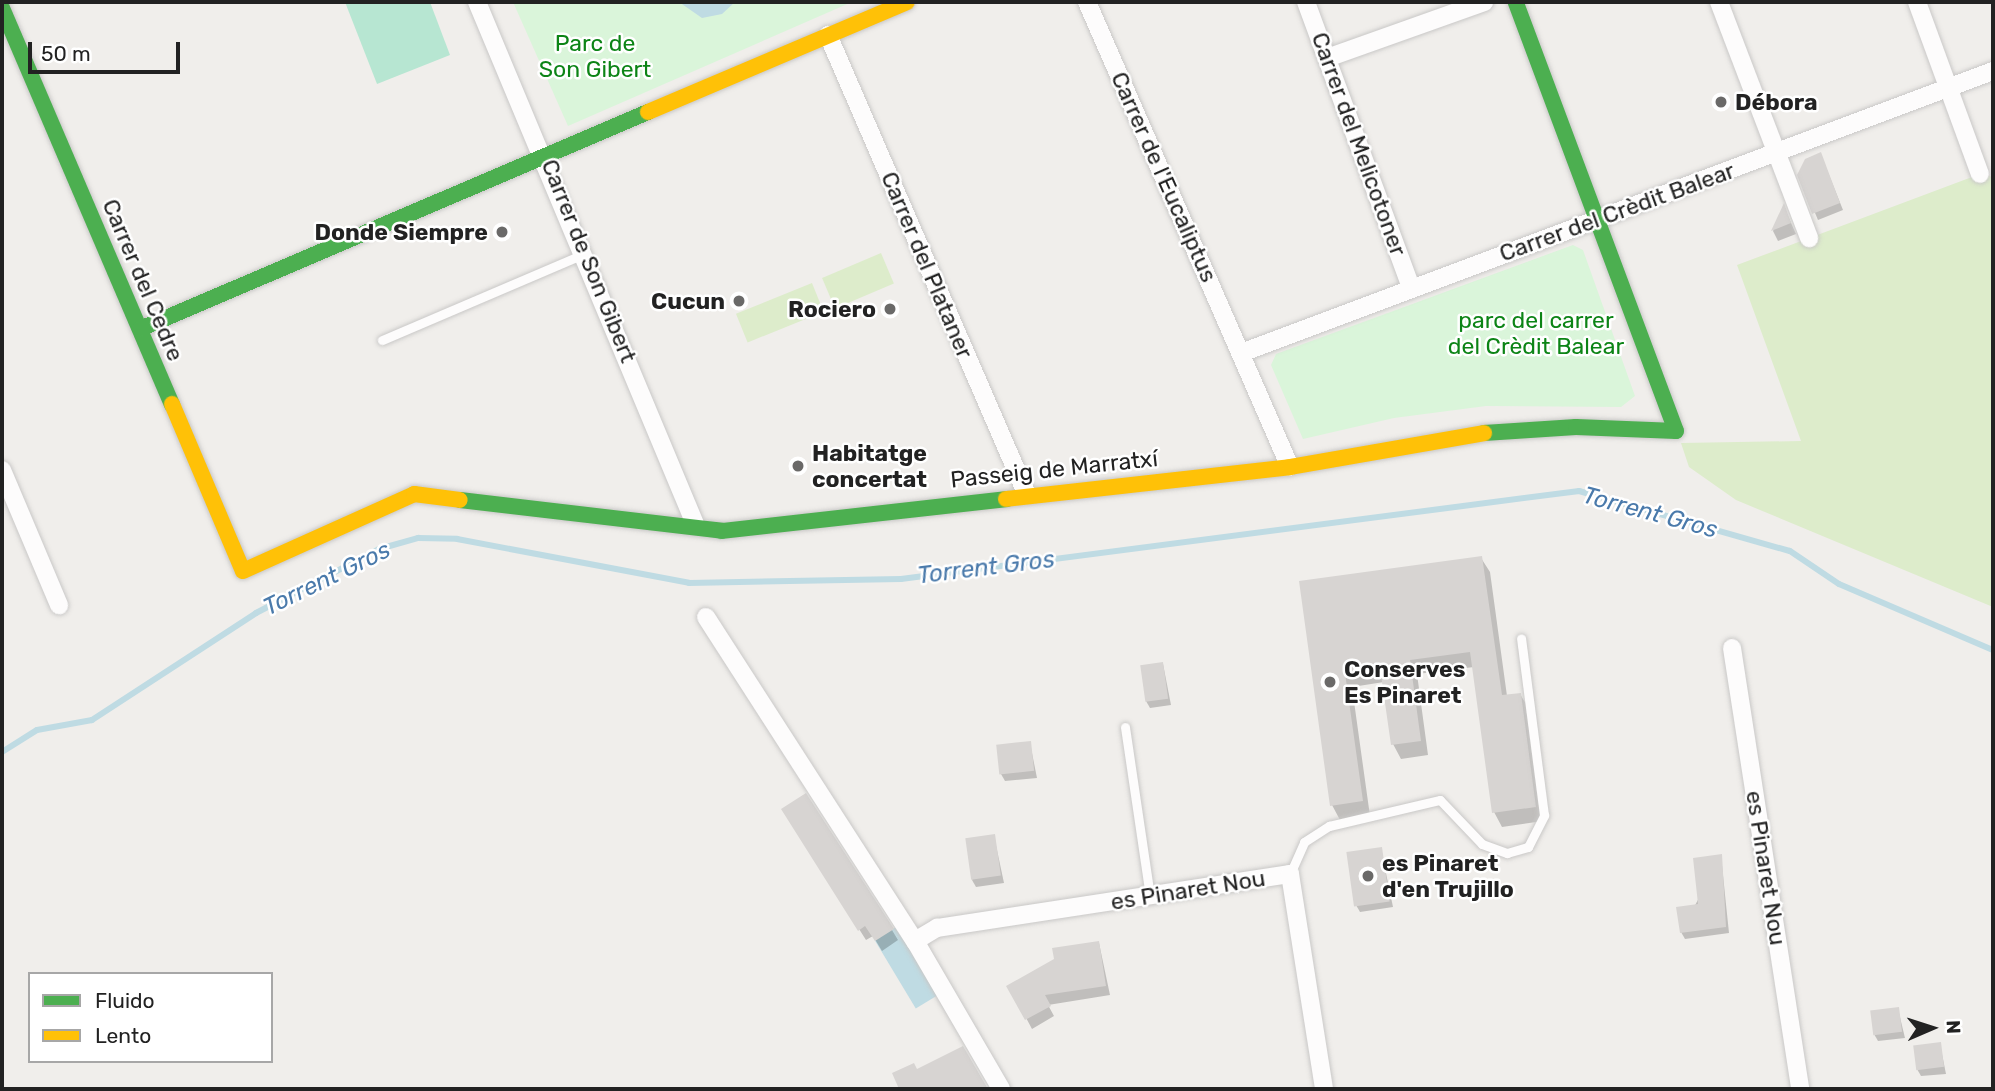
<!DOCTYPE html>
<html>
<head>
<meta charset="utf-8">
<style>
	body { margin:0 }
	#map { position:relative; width:1995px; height:1091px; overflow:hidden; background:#f0eeeb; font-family:Rubik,sans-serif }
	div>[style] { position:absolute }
	.grass>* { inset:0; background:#ddeccb; transform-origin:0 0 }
	.park>* { inset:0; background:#daf5da }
	.pitch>* { inset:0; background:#b7e6d2 }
	.water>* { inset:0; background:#bfdbe3; transform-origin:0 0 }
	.shadow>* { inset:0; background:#0003 }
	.stream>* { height:6px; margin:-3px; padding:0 3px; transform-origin:3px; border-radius:3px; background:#bfdbe3 }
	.building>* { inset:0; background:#d7d4d2; transform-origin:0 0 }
	.roads { filter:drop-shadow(0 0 2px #c9c8c7) drop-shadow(0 0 2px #c9c8c7) }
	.lane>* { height:9px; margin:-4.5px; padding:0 4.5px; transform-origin:4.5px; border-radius:4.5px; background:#fdfcfc }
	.street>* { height:18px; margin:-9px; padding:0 9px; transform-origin:9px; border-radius:9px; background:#fdfcfc }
	.fast>* { height:16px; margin:-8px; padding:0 8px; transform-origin:8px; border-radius:8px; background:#4caf50 }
	.slow>* { height:16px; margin:-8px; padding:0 8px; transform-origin:8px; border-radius:8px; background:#ffc107 }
	.dots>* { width:19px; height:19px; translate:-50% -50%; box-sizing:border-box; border:4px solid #fff; border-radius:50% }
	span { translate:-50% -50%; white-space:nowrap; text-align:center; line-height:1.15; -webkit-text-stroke:5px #fff; paint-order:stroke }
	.park-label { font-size:23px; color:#0c8416 }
	.poi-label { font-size:23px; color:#222; font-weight:700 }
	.left { translate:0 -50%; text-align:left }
	.right { translate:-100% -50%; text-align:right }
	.street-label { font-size:23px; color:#222 }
	.water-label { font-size:24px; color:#4a7aab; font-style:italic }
	.frame { position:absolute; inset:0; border:4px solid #222; pointer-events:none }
	.legend { position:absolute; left:28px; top:972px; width:245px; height:91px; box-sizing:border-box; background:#fff; border:2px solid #a7a7a7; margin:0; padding:9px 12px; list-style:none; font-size:21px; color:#222 }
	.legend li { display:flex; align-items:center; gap:14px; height:35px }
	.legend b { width:35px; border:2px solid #a7a7a7 }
	.north { position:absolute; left:1897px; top:993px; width:70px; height:70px; -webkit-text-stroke:5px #fff; paint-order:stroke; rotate:87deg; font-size:19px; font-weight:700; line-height:28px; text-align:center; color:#222 }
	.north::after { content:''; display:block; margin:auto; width:24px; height:32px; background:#222; clip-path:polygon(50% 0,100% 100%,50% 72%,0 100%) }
	.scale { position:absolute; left:28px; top:42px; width:152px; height:32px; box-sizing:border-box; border:4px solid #222; border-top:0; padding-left:9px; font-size:21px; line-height:24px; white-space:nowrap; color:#222; -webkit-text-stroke:5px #fff; paint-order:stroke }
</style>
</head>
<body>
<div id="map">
	<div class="grass">
		<div style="clip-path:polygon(1980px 174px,1993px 177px,1993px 607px,1736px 500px,1689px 467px,1681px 443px,1801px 441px,1737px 265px)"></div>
		<div style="left:881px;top:253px;width:33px;height:64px;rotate:67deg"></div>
		<div style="left:812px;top:283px;width:31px;height:82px;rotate:68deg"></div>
	</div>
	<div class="park">
		<div style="clip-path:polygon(513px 2px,852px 2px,568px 126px)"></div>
		<div style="clip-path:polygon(1573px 245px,1583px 250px,1635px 396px,1621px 407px,1486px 406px,1394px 418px,1303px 439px,1271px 365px,1276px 354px)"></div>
	</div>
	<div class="pitch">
		<div style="clip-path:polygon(345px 2px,430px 2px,450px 55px,377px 84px)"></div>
	</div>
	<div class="water">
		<div style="clip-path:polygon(679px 2px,735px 2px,722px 14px,702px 18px)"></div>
		<div style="left:896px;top:927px;width:80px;height:25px;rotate:59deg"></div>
	</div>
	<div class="shadow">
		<div style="clip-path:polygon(1821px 155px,1843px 210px,1818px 220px,1799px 175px)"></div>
		<div style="clip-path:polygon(1784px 207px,1796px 234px,1778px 241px,1773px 231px)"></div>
		<div style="clip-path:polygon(1481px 558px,1490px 572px,1507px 696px,1520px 694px,1529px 709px,1543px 821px,1502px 827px,1494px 812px,1474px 667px,1417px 674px,1428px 755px,1401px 759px,1393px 744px,1384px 682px,1352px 687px,1370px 816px,1340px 820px,1332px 805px,1301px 583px)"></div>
		<div style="clip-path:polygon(1163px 664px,1171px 705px,1150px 708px,1146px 701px)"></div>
		<div style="clip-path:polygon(1030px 743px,1037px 778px,1005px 781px,1001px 774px)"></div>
		<div style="clip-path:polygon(790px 820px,892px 930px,898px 940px,882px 951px,873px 936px,866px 940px)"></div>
		<div style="clip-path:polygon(994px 836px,1004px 883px,976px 887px,972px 880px)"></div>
		<div style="clip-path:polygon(1381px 849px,1393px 907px,1360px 912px,1356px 905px)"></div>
		<div style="clip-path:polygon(1721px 856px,1729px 933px,1685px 939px,1681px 932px)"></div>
		<div style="clip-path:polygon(1099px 943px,1110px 995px,1048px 1005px,1054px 1016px,1032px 1029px,1009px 986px)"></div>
		<div style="clip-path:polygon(1898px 1009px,1905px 1038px,1878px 1041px,1874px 1034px)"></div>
		<div style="clip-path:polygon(1940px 1044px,1946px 1074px,1921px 1076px,1917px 1069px)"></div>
	</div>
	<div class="stream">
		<div style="left:2px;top:752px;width:41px;rotate:-32.2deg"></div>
		<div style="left:37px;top:730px;width:56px;rotate:-10.3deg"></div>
		<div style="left:92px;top:720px;width:196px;rotate:-33.1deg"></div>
		<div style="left:256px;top:613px;width:139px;rotate:-27.5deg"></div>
		<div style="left:379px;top:549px;width:41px;rotate:-15.8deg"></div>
		<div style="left:418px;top:538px;width:39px;rotate:1deg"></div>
		<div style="left:457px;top:539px;width:236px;rotate:10.7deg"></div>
		<div style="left:689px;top:583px;width:212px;rotate:-1.1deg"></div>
		<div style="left:901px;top:579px;width:684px;rotate:-7.4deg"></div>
		<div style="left:1579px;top:491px;width:219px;rotate:15.9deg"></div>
		<div style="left:1790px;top:551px;width:59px;rotate:34deg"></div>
		<div style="left:1839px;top:584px;width:168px;rotate:23.2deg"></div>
	</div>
	<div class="building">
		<div style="clip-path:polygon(1821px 152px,1840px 203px,1812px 214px,1797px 175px,1805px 159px)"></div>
		<div style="clip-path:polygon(1784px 203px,1791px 223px,1771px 231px)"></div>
		<div style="clip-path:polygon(1482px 556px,1502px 695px,1521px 693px,1536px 807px,1492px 813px,1470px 652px,1410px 660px,1421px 741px,1391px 745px,1380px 668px,1345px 673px,1363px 801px,1330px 806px,1299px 581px)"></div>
		<div style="left:1163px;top:662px;width:37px;height:23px;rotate:82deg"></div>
		<div style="left:1031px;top:741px;width:30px;height:35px;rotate:84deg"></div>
		<div style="clip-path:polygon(806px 793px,894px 929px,875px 941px,865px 926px,858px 931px,781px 809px)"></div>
		<div style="left:995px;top:834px;width:42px;height:30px;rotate:82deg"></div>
		<div style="left:1382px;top:847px;width:55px;height:36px;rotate:82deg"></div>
		<div style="clip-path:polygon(1722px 854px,1726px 927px,1680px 933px,1676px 907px,1698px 904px,1693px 858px)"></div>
		<div style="clip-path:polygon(1099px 941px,1106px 986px,1045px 995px,1051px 1006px,1025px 1020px,1006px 986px,1054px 959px,1052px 948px)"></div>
		<div style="left:1899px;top:1007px;width:25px;height:29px;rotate:83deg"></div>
		<div style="left:1941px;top:1042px;width:25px;height:28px;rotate:83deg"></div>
		<div style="clip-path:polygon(963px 1046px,988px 1089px,899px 1089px,892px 1073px,914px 1063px,917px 1069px)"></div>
	</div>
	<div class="roads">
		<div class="lane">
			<div style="left:382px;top:340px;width:220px;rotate:-23.1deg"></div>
			<div style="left:1125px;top:727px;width:171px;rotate:81.6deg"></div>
			<div style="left:1290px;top:874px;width:35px;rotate:-66deg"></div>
			<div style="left:1304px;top:842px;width:30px;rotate:-33deg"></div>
			<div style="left:1329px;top:826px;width:114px;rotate:-13.2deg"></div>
			<div style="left:1440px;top:800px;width:61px;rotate:46.3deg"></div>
			<div style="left:1482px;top:844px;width:27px;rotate:20deg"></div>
			<div style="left:1507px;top:853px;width:22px;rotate:-16deg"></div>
			<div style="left:1528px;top:847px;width:36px;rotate:-63deg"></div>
			<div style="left:1544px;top:815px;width:178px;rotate:-97.4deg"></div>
		</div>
		<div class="street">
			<div style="left:477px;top:2px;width:566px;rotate:67.33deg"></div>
			<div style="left:1087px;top:2px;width:507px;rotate:66.42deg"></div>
			<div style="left:1306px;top:2px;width:304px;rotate:69.8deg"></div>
			<div style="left:1719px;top:2px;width:253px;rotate:69.1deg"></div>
			<div style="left:1917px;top:2px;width:183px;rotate:69.9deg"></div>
			<div style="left:828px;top:35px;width:501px;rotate:66.61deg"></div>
			<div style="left:1327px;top:58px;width:167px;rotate:-19.6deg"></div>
			<div style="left:1241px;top:353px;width:803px;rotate:-20.56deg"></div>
			<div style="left:2px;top:470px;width:147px;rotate:67.1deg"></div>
			<div style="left:706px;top:617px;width:386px;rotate:57.2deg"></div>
			<div style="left:915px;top:941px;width:171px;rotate:59.8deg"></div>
			<div style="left:1732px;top:648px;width:446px;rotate:81.2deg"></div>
			<div style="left:915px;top:941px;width:26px;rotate:-31deg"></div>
			<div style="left:937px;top:928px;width:357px;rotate:-8.7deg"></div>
			<div style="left:1290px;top:874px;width:218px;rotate:81deg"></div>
		</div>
		<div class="fast">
			<div style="left:2px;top:8px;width:431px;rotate:66.8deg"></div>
			<div style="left:140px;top:329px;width:552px;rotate:-23.13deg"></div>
			<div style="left:1484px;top:433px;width:92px;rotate:-3.7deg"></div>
			<div style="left:1576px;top:427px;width:100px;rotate:2.3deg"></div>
			<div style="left:1676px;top:431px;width:458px;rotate:-110.5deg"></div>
			<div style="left:460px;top:500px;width:264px;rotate:6.7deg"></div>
			<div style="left:722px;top:531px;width:286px;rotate:-6.4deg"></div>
		</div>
		<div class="slow">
			<div style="left:648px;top:112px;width:281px;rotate:-23deg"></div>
			<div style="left:172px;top:404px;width:181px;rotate:67deg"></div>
			<div style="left:243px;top:571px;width:188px;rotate:-24.2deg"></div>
			<div style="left:414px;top:494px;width:46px;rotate:7.4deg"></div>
			<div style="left:1006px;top:499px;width:286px;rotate:-6.4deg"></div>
			<div style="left:1290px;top:467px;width:197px;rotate:-9.9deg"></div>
		</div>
	</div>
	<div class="dots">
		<div style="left:1721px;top:102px;background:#6a6968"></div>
		<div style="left:502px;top:232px;background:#6a6968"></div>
		<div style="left:739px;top:301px;background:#6a6968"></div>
		<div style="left:890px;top:309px;background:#6a6968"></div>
		<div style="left:798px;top:466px;background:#6a6968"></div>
		<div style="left:1330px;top:682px;background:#6a6968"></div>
		<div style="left:1368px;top:876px;background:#6a6968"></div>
	</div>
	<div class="park-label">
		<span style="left:595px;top:56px">Parc de<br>Son Gibert</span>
		<span style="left:1536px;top:333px">parc del carrer<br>del Crèdit Balear</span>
	</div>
	<div class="poi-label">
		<span class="left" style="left:1735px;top:102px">Débora</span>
		<span class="right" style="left:488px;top:232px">Donde Siempre</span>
		<span class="right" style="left:725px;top:301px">Cucun</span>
		<span class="right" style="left:876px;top:309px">Rociero</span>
		<span class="left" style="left:812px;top:466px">Habitatge<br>concertat</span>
		<span class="left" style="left:1344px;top:682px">Conserves<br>Es Pinaret</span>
		<span class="left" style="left:1382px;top:876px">es Pinaret<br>d'en Trujillo</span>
	</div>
	<div class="street-label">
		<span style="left:1359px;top:144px;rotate:70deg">Carrer del Melicotoner</span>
		<span style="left:1164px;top:177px;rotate:66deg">Carrer de l'Eucaliptus</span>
		<span style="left:1617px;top:212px;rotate:-20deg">Carrer del Crèdit Balear</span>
		<span style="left:589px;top:261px;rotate:68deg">Carrer de Son Gibert</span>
		<span style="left:927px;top:265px;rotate:67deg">Carrer del Plataner</span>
		<span style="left:143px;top:280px;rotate:67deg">Carrer del Cedre</span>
		<span style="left:1054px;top:469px;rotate:-6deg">Passeig de Marratxí</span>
		<span style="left:1766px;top:868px;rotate:81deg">es Pinaret Nou</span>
		<span style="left:1188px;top:890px;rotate:-9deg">es Pinaret Nou</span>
	</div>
	<div class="water-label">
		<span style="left:1650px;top:513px;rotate:15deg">Torrent Gros</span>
		<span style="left:986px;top:568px;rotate:-7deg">Torrent Gros</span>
		<span style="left:327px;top:579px;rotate:-26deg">Torrent Gros</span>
	</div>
	<div class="frame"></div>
	<ul class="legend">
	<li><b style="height:9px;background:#4caf50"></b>Fluido</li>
	<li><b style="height:9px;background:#ffc107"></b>Lento</li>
	</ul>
	<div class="north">N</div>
	<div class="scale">50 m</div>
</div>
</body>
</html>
